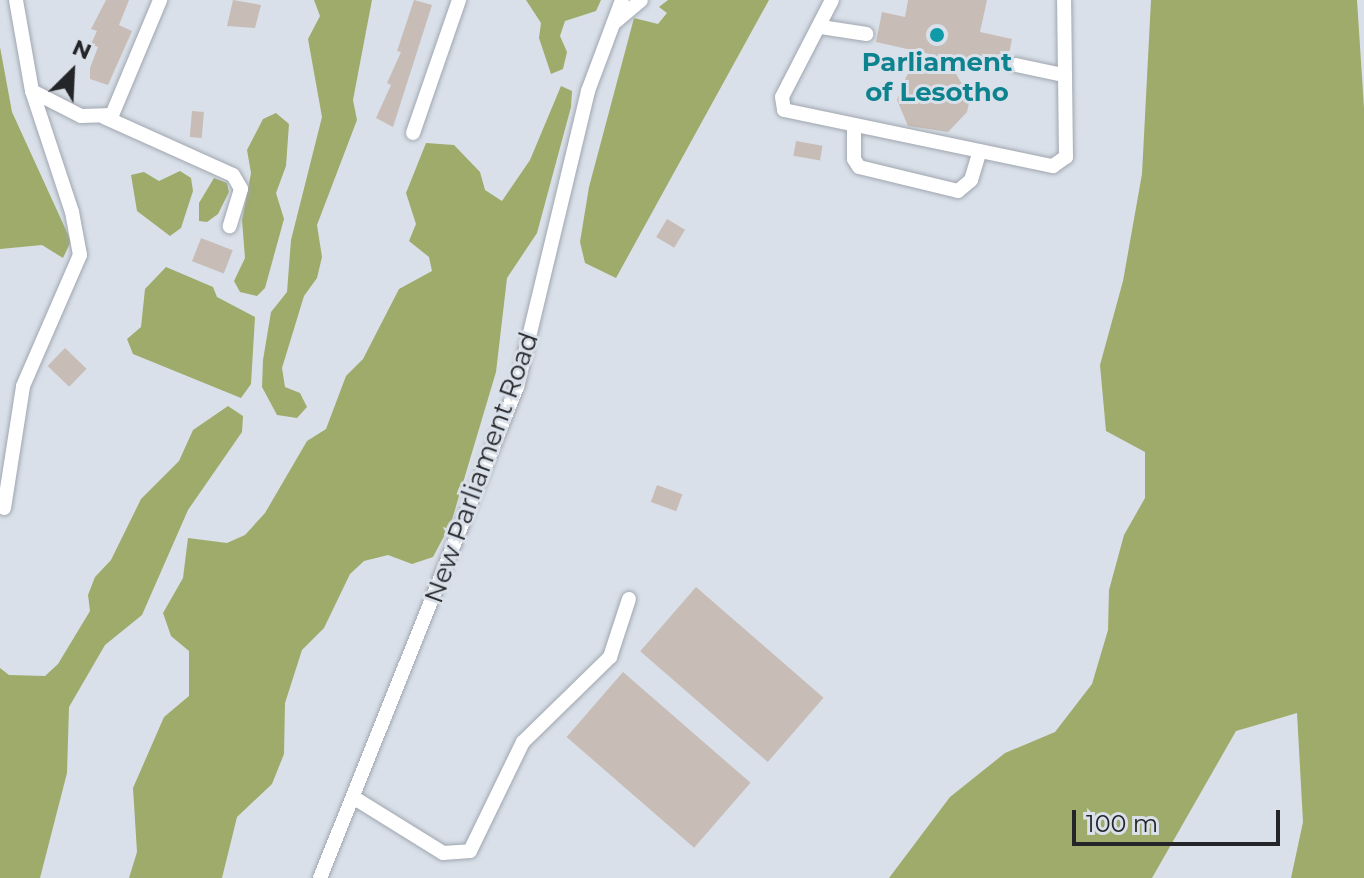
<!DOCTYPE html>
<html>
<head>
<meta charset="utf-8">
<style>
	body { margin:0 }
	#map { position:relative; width:1364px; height:878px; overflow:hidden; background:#d9e0e9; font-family:Montserrat,sans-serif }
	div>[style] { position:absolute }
	.forest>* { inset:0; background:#9eab6b }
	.building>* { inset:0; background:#c7bcb6; transform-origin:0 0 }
	.roads { filter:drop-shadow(0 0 2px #a0a6af) drop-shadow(0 0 2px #a0a6af) }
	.minor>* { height:14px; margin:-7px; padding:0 7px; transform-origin:7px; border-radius:7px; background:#fff }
	.dots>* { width:22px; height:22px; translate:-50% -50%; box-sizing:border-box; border:4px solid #d9e0e9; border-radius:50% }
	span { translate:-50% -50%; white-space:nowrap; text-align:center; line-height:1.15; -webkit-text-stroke:6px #d9e0e9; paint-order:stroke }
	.culture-label { font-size:26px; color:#0d838f; font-weight:700 }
	.street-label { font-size:26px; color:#232529 }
	.north { position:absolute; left:32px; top:32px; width:80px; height:80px; -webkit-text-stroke:6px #d9e0e9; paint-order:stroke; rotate:24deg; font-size:22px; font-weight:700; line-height:32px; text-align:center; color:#232529 }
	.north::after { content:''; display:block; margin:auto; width:28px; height:36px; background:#232529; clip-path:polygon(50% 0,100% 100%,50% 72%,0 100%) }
	.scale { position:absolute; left:1072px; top:810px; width:208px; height:36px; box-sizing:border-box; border:4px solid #232529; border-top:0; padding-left:10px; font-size:24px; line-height:28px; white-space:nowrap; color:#232529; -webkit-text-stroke:6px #d9e0e9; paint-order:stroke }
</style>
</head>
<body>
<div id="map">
	<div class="forest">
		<div style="clip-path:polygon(314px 0,372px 0,353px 100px,357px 120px,317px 225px,322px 257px,317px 278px,304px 296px,282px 368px,285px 387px,300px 393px,307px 407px,297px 418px,277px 415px,262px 387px,263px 360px,271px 312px,287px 292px,291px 240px,322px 117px,308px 39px,320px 16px)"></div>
		<div style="clip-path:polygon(526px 0,601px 0,596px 11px,565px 21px,560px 36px,567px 52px,563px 69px,551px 74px,539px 38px,541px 23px)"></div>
		<div style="clip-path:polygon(668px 0,769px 0,616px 278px,585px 263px,580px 242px,589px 187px,634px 18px,658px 24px,667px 13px,659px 7px)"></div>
		<div style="clip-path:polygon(1151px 0,1357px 0,1364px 108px,1364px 878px,1291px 878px,1303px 822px,1297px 713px,1236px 731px,1152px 878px,889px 878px,950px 797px,1005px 753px,1055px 732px,1092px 684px,1108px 630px,1109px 590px,1124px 535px,1145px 498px,1145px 452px,1106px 431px,1100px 365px,1123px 281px,1142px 174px)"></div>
		<div style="clip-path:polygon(0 47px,12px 112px,71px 241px,63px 258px,42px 245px,0 249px)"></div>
		<div style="clip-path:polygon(561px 86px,572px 91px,571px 107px,537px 233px,507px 278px,496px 372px,451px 523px,433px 557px,412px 564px,388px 555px,364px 561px,350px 574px,324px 628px,302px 650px,285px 703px,284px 754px,272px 784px,237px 817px,222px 878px,129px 878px,137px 852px,133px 788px,164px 717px,189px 696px,189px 651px,171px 636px,163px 613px,183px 578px,188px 538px,227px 543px,245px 535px,265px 513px,307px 441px,326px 429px,346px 376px,363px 359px,399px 289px,432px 271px,429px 257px,409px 241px,416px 224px,406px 193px,426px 143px,454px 145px,480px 172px,485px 190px,502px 201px,530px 160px)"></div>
		<div style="clip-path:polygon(276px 113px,289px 124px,286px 166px,276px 193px,284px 219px,265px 288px,257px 296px,240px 292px,234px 281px,245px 258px,242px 220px,251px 173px,247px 150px,263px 119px)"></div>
		<div style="clip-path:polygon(180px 171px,191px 178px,193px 191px,181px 228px,170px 236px,137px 211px,131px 175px,144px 172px,159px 181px)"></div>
		<div style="clip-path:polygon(214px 178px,227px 183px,229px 192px,218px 214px,207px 222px,199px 221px,199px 203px)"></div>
		<div style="clip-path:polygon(166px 267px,213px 287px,217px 297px,255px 317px,251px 384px,241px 398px,133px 354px,127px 339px,141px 327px,145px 289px)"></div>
		<div style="clip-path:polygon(228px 406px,243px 416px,242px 432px,188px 510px,142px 615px,105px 645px,69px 707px,67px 773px,40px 878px,0 878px,0 668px,9px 675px,45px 676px,58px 664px,90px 611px,88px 595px,95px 577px,111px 560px,141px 499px,179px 461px,193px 430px)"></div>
	</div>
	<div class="building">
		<div style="clip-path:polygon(106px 0,129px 0,119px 25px,132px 31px,108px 85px,90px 79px,90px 68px,98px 47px,91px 44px,97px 31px,91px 29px)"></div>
		<div style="clip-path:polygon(233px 0,261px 5px,255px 28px,227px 26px)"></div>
		<div style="clip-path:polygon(414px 0,432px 5px,393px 127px,376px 118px,391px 85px,387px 83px,401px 52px,397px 51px)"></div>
		<div style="clip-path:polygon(908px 0,987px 0,980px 32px,1012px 39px,1006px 70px,947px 58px,970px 98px,967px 112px,948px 132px,908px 126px,897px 100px,907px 75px,934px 55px,876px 42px,882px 12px,905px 17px)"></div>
		<div style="left:192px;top:111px;width:12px;height:26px;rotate:5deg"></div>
		<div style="left:796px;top:141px;width:27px;height:15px;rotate:10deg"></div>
		<div style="left:667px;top:219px;width:21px;height:21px;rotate:31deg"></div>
		<div style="left:201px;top:238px;width:34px;height:25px;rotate:21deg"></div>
		<div style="left:65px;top:348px;width:30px;height:25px;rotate:44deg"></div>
		<div style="left:657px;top:485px;width:27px;height:18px;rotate:20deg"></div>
		<div style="left:696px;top:587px;width:169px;height:85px;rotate:41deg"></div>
		<div style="left:623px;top:672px;width:169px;height:86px;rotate:41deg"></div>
	</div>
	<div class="roads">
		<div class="minor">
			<div style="left:832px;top:0;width:109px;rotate:117.3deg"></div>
			<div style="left:782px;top:97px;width:13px;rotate:81deg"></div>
			<div style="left:784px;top:110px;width:275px;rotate:11.8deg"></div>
			<div style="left:1053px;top:166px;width:16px;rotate:-35deg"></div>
			<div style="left:1066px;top:157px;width:157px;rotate:-90.7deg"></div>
			<div style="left:614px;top:23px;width:35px;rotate:-40deg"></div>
			<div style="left:821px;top:27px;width:46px;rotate:8.8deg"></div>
			<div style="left:1016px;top:65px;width:48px;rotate:12deg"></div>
			<div style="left:32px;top:91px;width:55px;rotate:27deg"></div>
			<div style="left:81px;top:116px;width:31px;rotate:-2deg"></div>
			<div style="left:112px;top:115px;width:125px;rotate:-67.3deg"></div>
			<div style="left:104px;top:117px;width:141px;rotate:24.2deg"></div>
			<div style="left:233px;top:175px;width:16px;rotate:60deg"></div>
			<div style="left:241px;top:189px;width:39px;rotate:107deg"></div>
			<div style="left:854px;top:129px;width:30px;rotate:90deg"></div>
			<div style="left:854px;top:159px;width:9px;rotate:58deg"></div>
			<div style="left:859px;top:167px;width:102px;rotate:13.6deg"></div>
			<div style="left:958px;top:191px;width:17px;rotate:-40deg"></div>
			<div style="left:971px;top:180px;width:30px;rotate:-73deg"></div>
			<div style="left:413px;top:133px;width:141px;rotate:-70.9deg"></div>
			<div style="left:4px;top:508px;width:123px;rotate:-81.1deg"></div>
			<div style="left:23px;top:386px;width:143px;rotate:-66.5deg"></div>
			<div style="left:80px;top:255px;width:44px;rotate:-100.5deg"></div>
			<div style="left:72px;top:212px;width:127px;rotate:-108.3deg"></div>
			<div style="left:32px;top:91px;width:92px;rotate:-100deg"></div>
			<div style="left:356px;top:799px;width:102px;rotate:31.8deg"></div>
			<div style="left:443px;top:853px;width:27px;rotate:-4deg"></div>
			<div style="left:470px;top:851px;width:121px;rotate:-64.1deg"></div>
			<div style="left:523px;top:742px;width:122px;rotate:-44.3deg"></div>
			<div style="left:610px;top:657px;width:61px;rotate:-71.9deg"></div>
			<div style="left:320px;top:878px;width:529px;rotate:-68.14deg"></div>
			<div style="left:517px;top:387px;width:304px;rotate:-76.5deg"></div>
			<div style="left:588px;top:91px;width:97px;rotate:-69.5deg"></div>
		</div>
	</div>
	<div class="dots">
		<div style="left:937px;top:35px;background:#0f9aa8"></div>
	</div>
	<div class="culture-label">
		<span style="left:937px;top:78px">Parliament<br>of Lesotho</span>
	</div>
	<div class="street-label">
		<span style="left:482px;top:468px;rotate:-70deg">New Parliament Road</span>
	</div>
	<div class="north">N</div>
	<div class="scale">100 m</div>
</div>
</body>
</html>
